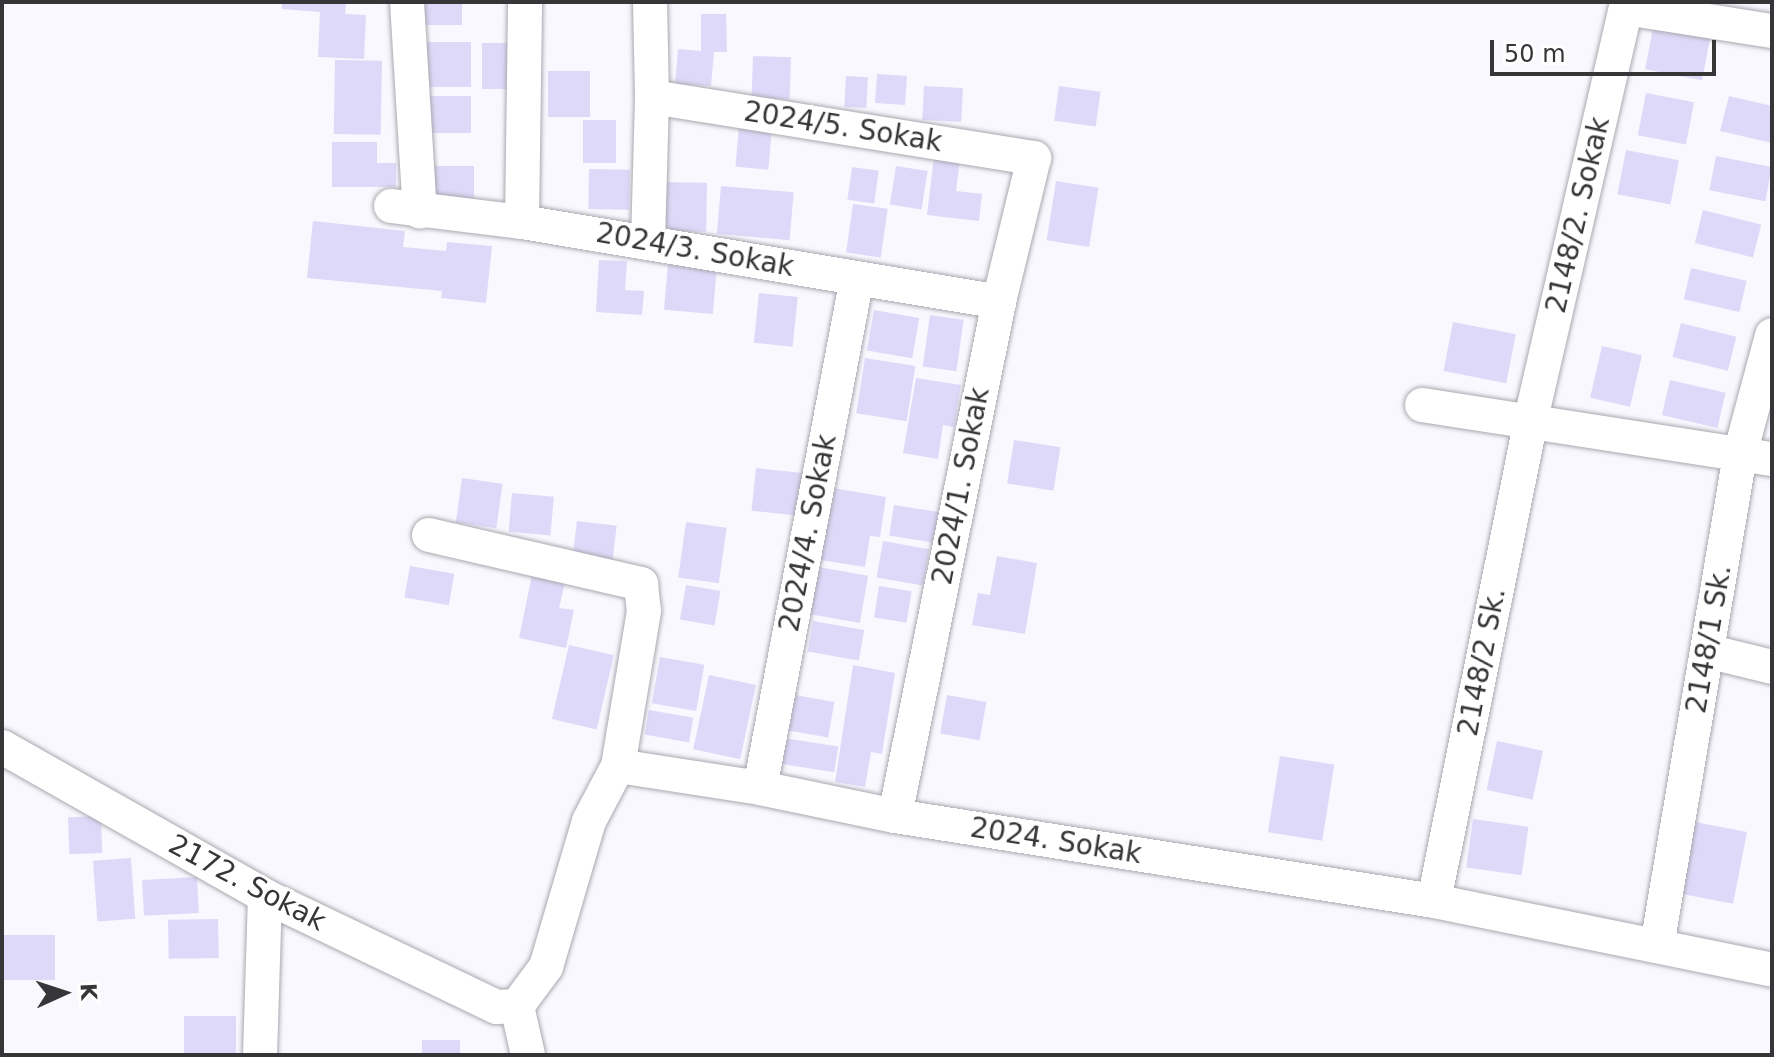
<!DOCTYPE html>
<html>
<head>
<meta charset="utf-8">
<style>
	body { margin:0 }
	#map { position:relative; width:1774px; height:1057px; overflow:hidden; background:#f9f8fe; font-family:"DejaVu Sans",sans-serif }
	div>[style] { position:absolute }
	.building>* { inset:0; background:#dfd9f9; transform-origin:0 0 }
	.roads { filter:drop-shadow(0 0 2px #a9a8b0) drop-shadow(0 0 2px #a9a8b0) }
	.minor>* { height:34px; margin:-17px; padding:0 17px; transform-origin:17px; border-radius:17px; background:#fff }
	span { translate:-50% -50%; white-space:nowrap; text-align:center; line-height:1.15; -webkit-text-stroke:6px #fff; paint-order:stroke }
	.street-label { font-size:28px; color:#363639 }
	.frame { position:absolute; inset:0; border:4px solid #363639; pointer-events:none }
	.north { position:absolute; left:24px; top:953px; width:80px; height:80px; -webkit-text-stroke:6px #fff; paint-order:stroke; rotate:87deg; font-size:22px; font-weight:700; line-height:32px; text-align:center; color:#363639 }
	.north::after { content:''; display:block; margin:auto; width:28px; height:36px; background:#363639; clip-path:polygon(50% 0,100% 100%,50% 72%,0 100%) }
	.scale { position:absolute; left:1490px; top:40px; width:226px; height:36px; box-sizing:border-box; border:4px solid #363639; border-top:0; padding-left:10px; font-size:24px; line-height:28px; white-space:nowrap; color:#363639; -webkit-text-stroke:6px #fff; paint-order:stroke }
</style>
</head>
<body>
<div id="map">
	<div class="building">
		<div style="clip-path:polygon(282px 2px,346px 2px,345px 14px,366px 15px,364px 59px,318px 57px,320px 12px,282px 9px)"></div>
		<div style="left:421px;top:2px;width:41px;height:23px"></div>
		<div style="clip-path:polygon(701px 14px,726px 14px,727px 52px,714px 52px,711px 86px,675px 84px,678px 49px,701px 51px)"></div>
		<div style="left:1654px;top:23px;width:58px;height:47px;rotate:11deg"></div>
		<div style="left:421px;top:42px;width:50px;height:45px"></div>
		<div style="left:482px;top:43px;width:33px;height:46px"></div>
		<div style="left:753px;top:56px;width:38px;height:42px;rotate:2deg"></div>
		<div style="left:335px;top:60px;width:47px;height:74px;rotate:1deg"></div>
		<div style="left:548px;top:71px;width:42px;height:46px"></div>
		<div style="left:877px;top:74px;width:30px;height:29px;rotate:4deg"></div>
		<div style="left:846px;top:76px;width:22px;height:31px;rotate:3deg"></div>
		<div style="left:924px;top:86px;width:39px;height:34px;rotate:3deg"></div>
		<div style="left:1059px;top:86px;width:42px;height:35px;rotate:8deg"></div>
		<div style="left:1646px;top:93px;width:49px;height:43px;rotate:11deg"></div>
		<div style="left:424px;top:96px;width:47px;height:37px"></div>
		<div style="clip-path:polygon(1729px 96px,1772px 106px,1772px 143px,1720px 131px)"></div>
		<div style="left:616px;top:120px;width:43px;height:33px;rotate:90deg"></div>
		<div style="left:739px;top:126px;width:33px;height:41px;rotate:5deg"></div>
		<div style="clip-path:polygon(332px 142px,377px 142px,377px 163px,396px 163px,396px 187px,332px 187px)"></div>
		<div style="left:1626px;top:150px;width:54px;height:45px;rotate:11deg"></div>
		<div style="clip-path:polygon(934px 156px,960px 159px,956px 191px,982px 194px,979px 221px,927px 215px)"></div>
		<div style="left:1716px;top:156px;width:57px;height:35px;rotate:11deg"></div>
		<div style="left:433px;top:166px;width:41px;height:37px"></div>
		<div style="left:896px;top:166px;width:32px;height:39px;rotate:9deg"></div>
		<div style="left:852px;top:167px;width:27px;height:33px;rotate:8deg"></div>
		<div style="left:589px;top:169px;width:41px;height:40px;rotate:1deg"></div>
		<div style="left:1056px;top:181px;width:43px;height:60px;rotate:9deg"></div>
		<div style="left:659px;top:182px;width:48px;height:49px;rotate:1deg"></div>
		<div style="left:721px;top:186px;width:73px;height:48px;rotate:5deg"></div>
		<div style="left:853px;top:204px;width:35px;height:49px;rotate:8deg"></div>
		<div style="left:1703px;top:210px;width:60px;height:34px;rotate:14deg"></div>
		<div style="clip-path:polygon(313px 221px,405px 231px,403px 247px,446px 251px,447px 242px,492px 246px,486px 303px,441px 298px,442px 291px,307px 278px)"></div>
		<div style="clip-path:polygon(599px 260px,627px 261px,625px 290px,644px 291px,642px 315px,596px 312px)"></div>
		<div style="left:668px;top:264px;width:49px;height:46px;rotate:5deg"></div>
		<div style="left:1691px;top:268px;width:57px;height:32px;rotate:13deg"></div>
		<div style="left:759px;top:293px;width:39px;height:50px;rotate:6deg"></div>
		<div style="left:874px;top:310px;width:46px;height:41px;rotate:10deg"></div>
		<div style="left:930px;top:315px;width:34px;height:52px;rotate:8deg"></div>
		<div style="left:1453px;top:322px;width:64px;height:50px;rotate:11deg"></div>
		<div style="left:1681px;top:323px;width:57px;height:35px;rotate:14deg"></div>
		<div style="left:1602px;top:346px;width:41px;height:53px;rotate:13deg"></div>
		<div style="left:865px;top:358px;width:51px;height:56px;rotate:9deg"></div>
		<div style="clip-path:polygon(916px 378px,961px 385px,954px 427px,943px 425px,938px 459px,903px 453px)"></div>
		<div style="left:1670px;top:380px;width:57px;height:36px;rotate:13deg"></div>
		<div style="left:1014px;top:440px;width:47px;height:44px;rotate:9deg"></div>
		<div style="left:756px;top:468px;width:47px;height:43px;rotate:6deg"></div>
		<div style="left:462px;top:478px;width:41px;height:45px;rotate:8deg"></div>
		<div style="clip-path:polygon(827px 487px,886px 497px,880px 537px,870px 536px,865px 567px,814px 559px)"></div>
		<div style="left:512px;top:493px;width:42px;height:39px;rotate:5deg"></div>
		<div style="left:894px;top:505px;width:47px;height:31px;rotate:9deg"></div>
		<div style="left:577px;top:521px;width:40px;height:39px;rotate:7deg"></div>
		<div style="left:686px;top:522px;width:41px;height:56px;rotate:8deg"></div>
		<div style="left:883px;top:541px;width:47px;height:37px;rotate:10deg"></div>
		<div style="clip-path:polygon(997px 556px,1037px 563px,1025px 634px,972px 625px,978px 593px,990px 595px)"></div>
		<div style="left:410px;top:566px;width:45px;height:32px;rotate:10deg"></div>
		<div style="left:813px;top:566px;width:56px;height:48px;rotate:10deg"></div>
		<div style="clip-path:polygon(532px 575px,565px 582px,559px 608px,574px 610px,566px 648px,519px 638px)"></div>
		<div style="left:686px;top:585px;width:35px;height:35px;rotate:10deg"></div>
		<div style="left:879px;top:586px;width:33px;height:32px;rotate:9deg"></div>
		<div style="left:813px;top:621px;width:52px;height:31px;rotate:10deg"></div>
		<div style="left:569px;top:645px;width:46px;height:76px;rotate:13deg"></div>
		<div style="left:660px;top:657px;width:45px;height:47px;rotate:10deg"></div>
		<div style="clip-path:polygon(853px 665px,895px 673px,882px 754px,871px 752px,865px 787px,835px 782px)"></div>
		<div style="left:709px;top:675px;width:48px;height:76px;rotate:12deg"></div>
		<div style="left:795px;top:695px;width:40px;height:36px;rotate:10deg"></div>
		<div style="left:947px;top:695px;width:40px;height:39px;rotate:10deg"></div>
		<div style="left:649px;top:710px;width:45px;height:25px;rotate:10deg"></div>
		<div style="left:784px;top:738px;width:55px;height:26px;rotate:9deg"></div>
		<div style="left:1497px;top:741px;width:47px;height:50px;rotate:12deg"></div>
		<div style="left:1280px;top:756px;width:55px;height:77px;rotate:9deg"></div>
		<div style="left:101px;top:816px;width:37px;height:33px;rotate:88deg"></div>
		<div style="left:1473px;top:819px;width:56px;height:49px;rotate:8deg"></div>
		<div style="left:1695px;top:822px;width:53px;height:73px;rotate:11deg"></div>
		<div style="left:131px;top:858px;width:61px;height:38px;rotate:86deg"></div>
		<div style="left:197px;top:877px;width:36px;height:55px;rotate:87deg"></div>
		<div style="left:218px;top:919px;width:39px;height:50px;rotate:89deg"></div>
		<div style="left:55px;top:935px;width:45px;height:52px;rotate:90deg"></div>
		<div style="left:184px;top:1016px;width:52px;height:39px"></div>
		<div style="left:460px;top:1040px;width:15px;height:38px;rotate:90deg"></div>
	</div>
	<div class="roads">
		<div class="minor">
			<div style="left:407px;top:2px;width:210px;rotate:86.5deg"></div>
			<div style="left:652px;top:97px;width:387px;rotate:9.1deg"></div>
			<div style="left:1034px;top:158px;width:148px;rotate:103.7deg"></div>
			<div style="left:999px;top:302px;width:524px;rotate:101.44deg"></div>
			<div style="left:391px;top:206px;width:132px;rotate:7deg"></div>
			<div style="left:522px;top:222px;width:484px;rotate:9.5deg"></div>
			<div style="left:522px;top:222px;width:220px;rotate:-89.2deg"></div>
			<div style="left:648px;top:242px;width:145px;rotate:-88.4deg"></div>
			<div style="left:652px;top:97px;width:95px;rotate:-91.2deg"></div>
			<div style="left:1422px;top:405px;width:354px;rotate:8.8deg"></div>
			<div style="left:429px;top:535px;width:218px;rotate:13deg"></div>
			<div style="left:641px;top:584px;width:27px;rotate:84deg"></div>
			<div style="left:644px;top:611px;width:157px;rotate:99.5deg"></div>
			<div style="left:1707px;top:651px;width:67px;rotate:13.8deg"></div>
			<div style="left:2px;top:747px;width:302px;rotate:29.5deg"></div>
			<div style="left:265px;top:896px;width:257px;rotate:25.6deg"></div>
			<div style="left:497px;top:1007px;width:20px;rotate:-3deg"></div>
			<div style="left:517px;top:1006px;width:49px;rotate:-53.4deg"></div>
			<div style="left:546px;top:967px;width:152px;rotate:-73.6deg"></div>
			<div style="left:589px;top:821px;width:62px;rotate:-62.2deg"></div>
			<div style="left:618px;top:766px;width:144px;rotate:8.8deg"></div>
			<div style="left:760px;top:788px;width:138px;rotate:11.7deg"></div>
			<div style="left:895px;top:816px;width:546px;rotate:8.96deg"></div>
			<div style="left:1434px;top:901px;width:345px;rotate:11.5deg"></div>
			<div style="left:760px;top:788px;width:519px;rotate:-79.23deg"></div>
			<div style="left:1434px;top:901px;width:488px;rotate:-78.6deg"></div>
			<div style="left:1530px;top:423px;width:426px;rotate:-77deg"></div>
			<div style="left:1626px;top:8px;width:148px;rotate:9deg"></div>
			<div style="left:1657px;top:946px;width:499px;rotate:-80.4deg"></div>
			<div style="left:1740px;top:454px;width:123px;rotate:-74.9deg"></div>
			<div style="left:517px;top:1006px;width:50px;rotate:77.3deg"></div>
			<div style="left:260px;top:1055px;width:159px;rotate:-88.2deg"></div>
		</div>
	</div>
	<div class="street-label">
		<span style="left:843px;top:127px;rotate:9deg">2024/5. Sokak</span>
		<span style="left:1578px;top:215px;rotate:-77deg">2148/2. Sokak</span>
		<span style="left:695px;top:250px;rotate:10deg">2024/3. Sokak</span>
		<span style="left:961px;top:486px;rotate:-79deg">2024/1. Sokak</span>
		<span style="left:808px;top:533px;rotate:-79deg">2024/4. Sokak</span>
		<span style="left:1709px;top:639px;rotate:-80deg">2148/1 Sk.</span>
		<span style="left:1482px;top:662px;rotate:-79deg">2148/2 Sk.</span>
		<span style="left:1056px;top:841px;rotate:9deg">2024. Sokak</span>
		<span style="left:247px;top:883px;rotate:28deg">2172. Sokak</span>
	</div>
	<div class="frame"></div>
	<div class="north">K</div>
	<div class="scale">50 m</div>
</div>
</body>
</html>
